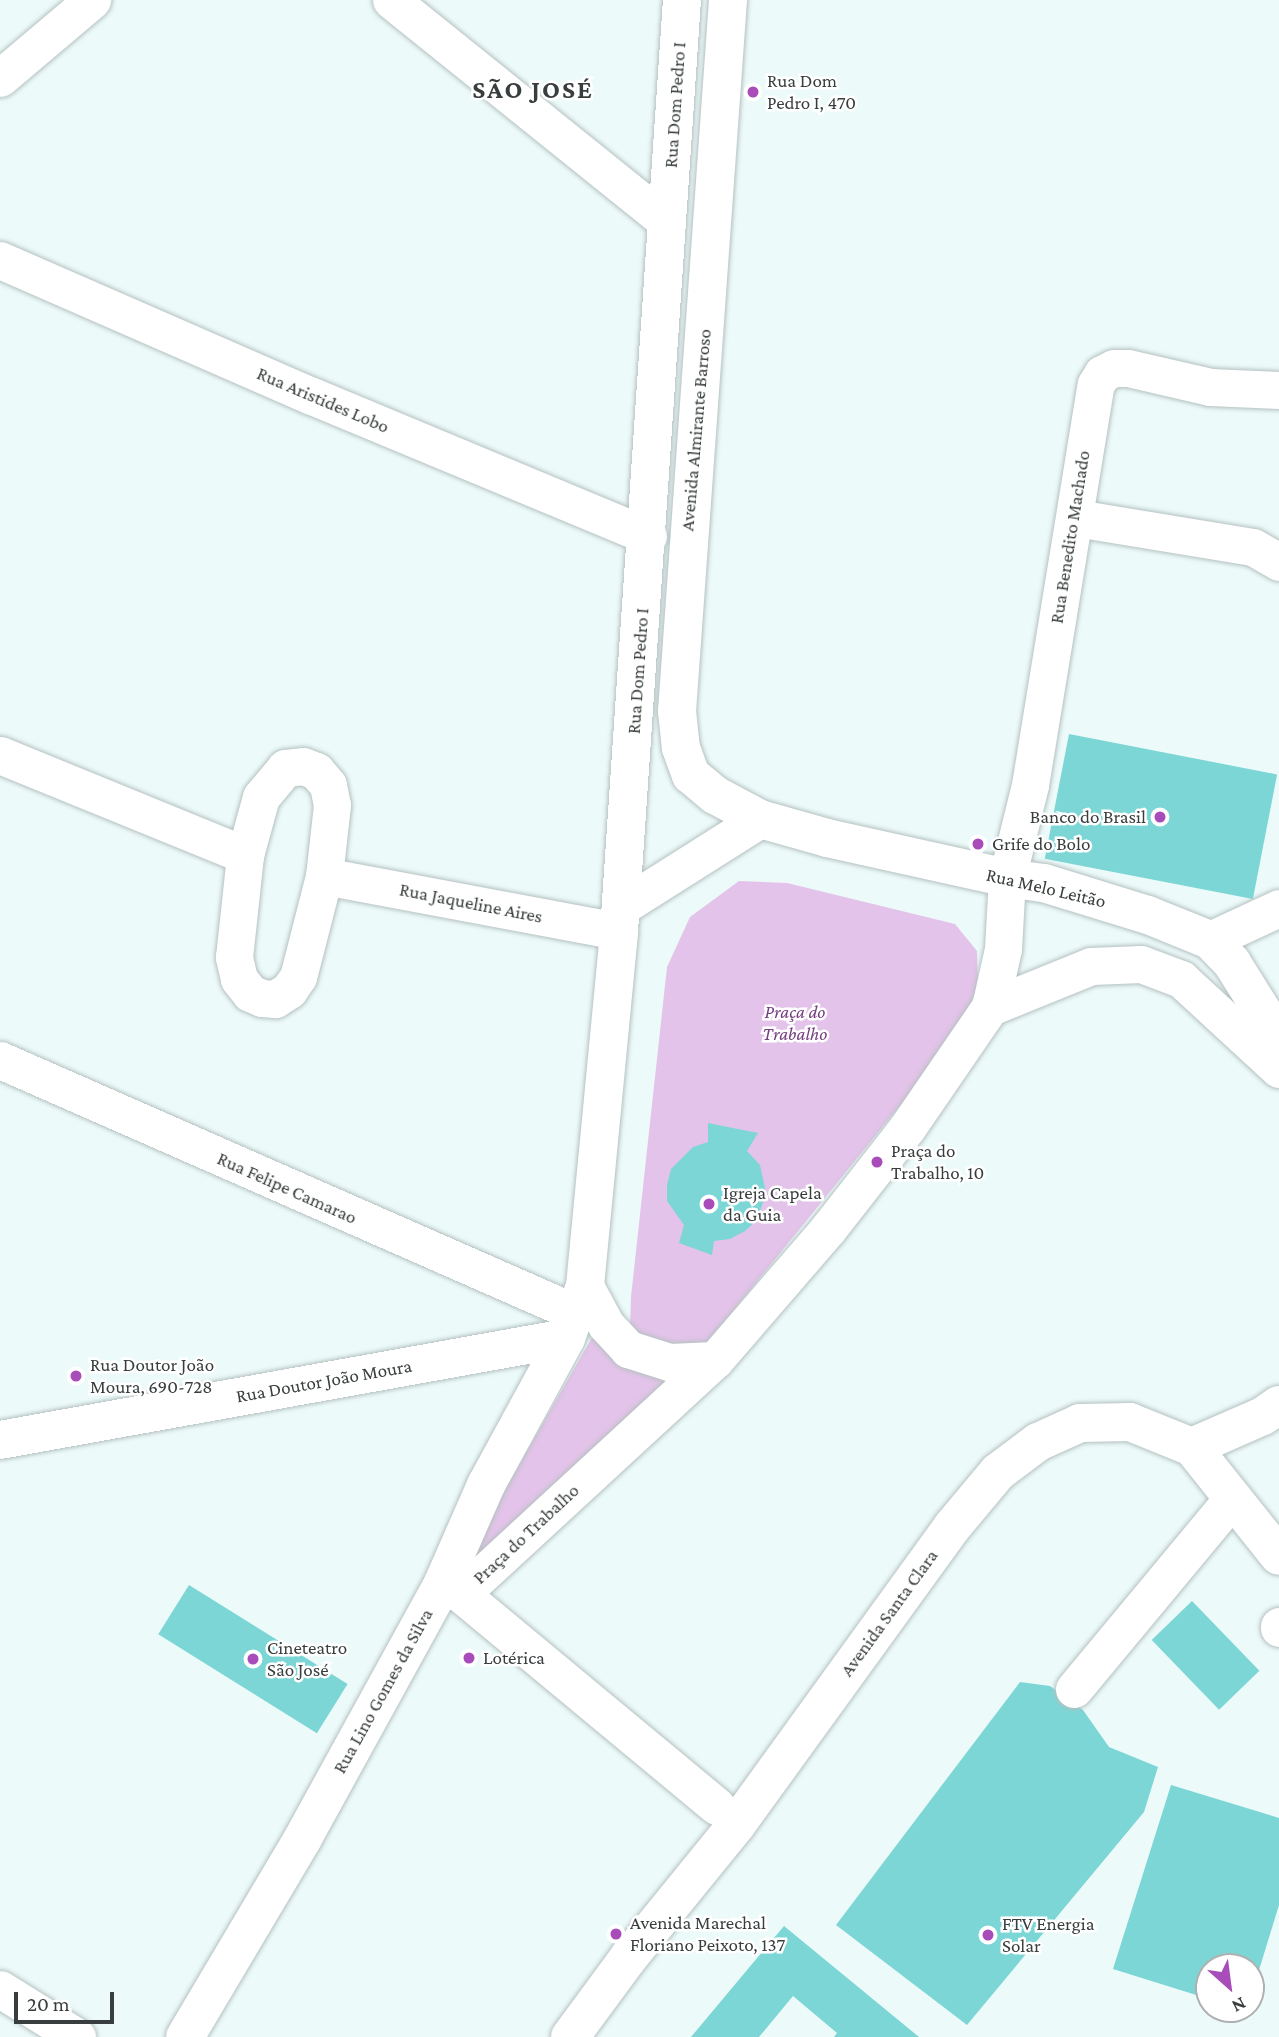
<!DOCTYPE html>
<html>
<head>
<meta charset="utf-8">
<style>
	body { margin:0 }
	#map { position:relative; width:1279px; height:2037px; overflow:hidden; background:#edfafa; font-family:"Crimson Pro",serif }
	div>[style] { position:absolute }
	.green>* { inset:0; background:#e3c3e9 }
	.building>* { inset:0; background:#7cd6d6; transform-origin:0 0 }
	.roads { filter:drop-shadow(0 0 2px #b5c1c1) drop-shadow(0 0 2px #b5c1c1) }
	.minor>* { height:37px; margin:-18.5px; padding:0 18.5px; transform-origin:18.5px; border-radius:18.5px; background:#fff }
	.major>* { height:38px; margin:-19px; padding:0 19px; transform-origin:19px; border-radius:19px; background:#fff }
	.dots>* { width:19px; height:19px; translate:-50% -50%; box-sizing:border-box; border:4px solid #fff; border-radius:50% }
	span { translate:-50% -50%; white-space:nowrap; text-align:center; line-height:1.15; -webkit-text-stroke:5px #fff; paint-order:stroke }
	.poi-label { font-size:19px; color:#383d3d }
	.left { translate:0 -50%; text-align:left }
	.right { translate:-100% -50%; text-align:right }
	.street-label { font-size:19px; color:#383d3d }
	.park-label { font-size:19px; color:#743e7e; font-style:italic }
	.district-label { font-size:26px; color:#383d3d; font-weight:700; letter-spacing:2px }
	.north { position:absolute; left:1195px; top:1953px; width:70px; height:70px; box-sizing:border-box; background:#fff; border:2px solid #afb1b1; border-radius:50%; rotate:152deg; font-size:19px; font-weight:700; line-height:28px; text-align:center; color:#383d3d }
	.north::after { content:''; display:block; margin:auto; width:24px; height:32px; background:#a74cb8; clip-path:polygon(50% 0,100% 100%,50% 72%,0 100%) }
	.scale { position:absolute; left:14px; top:1992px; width:100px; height:32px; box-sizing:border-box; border:4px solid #383d3d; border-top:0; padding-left:9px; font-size:21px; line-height:24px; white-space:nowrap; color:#383d3d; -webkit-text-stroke:5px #fff; paint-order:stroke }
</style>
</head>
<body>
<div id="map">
	<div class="green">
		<div style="clip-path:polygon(739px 881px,787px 883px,955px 924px,977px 951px,978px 985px,958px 1034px,699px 1353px,660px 1348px,630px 1328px,631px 1297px,667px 967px,690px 917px)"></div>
		<div style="clip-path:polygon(594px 1334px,683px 1371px,482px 1564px,464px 1561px)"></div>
	</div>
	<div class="building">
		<div style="left:1069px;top:734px;width:212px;height:127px;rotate:11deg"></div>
		<div style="clip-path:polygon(708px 1123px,758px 1133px,747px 1151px,760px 1165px,766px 1193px,757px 1220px,745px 1231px,730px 1239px,714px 1241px,712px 1255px,679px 1243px,684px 1225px,667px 1201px,667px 1185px,671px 1169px,693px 1147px,708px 1142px)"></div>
		<div style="left:189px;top:1585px;width:187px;height:58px;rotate:32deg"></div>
		<div style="left:1192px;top:1601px;width:97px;height:56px;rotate:46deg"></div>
		<div style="clip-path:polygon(1020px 1682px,1050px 1686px,1083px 1710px,1109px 1747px,1158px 1767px,1144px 1812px,967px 2025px,836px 1925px)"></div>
		<div style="clip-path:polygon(1171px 1785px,1279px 1818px,1279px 1905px,1252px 1993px,1251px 1967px,1209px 1967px,1209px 1999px,1113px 1969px)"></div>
		<div style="clip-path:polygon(784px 1926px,919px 2037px,834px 2037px,837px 2033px,793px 1996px,759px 2037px,691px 2037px)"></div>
	</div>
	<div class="roads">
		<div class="minor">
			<div style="left:391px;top:0;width:354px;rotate:38.8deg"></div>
			<div style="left:0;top:78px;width:121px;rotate:-40.3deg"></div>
			<div style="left:0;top:260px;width:340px;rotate:23.6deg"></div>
			<div style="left:312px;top:396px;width:364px;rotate:22.6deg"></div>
			<div style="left:1076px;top:518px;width:179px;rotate:9.3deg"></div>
			<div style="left:1253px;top:547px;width:30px;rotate:30deg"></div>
			<div style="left:0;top:755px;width:265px;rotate:22.2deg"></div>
			<div style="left:303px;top:766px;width:14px;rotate:21deg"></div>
			<div style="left:316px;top:771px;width:18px;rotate:49deg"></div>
			<div style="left:328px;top:785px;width:20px;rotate:79deg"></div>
			<div style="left:332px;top:805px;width:71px;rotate:96.4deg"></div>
			<div style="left:324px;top:876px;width:104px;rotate:104.4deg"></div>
			<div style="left:298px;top:977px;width:16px;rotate:125deg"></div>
			<div style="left:289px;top:990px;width:17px;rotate:147deg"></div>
			<div style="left:275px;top:999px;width:13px;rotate:-176deg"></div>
			<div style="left:262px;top:998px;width:13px;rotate:-157deg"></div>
			<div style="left:250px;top:993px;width:18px;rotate:-128deg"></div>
			<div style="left:239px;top:979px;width:23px;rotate:-103deg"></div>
			<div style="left:234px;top:957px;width:103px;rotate:-83.8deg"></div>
			<div style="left:245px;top:855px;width:60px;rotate:-74.6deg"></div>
			<div style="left:261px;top:797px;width:38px;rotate:-50deg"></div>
			<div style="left:285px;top:768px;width:18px;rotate:-6deg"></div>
			<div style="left:324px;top:876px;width:300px;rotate:10.6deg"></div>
			<div style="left:621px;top:907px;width:165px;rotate:-32.3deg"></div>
			<div style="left:1210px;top:940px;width:76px;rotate:-24.9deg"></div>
			<div style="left:990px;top:1007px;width:59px;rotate:-77.4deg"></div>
			<div style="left:1003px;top:949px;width:71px;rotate:-86.8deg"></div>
			<div style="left:1007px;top:878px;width:96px;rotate:-76.1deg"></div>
			<div style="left:1030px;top:785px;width:406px;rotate:-80.7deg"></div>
			<div style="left:1096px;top:384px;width:12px;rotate:-59deg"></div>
			<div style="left:1102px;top:374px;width:13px;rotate:-27deg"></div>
			<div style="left:1114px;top:368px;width:14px"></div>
			<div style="left:1128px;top:368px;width:84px;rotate:13deg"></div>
			<div style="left:1210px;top:387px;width:69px;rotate:2.5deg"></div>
			<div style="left:0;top:1060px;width:629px;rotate:23.71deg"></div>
			<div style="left:585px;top:1286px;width:44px;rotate:61.7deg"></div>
			<div style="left:606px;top:1325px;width:33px;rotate:47deg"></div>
			<div style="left:628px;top:1349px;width:43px;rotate:17.6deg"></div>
			<div style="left:669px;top:1362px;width:46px;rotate:-2.5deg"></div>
			<div style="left:443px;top:1583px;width:21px;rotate:31deg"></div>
			<div style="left:461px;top:1594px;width:332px;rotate:39.7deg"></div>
			<div style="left:461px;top:1594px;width:345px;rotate:-42.7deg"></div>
			<div style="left:715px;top:1360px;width:173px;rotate:-49.2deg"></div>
			<div style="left:828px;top:1229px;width:128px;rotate:-52deg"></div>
			<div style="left:907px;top:1128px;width:147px;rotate:-55.6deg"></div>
			<div style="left:990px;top:1007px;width:109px;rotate:-22.1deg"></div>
			<div style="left:1091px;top:966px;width:50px;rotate:-2.3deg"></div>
			<div style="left:1141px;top:964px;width:43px;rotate:20.6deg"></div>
			<div style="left:1181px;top:979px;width:133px;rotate:42.6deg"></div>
			<div style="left:1279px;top:1626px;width:2px;rotate:90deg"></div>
			<div style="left:1074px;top:1689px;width:247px;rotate:-50.3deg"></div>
			<div style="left:0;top:1989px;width:91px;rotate:31.9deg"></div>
		</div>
		<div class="major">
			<div style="left:728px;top:0;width:713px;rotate:94.1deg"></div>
			<div style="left:677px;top:711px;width:37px;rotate:84deg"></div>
			<div style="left:681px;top:748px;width:29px;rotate:70deg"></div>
			<div style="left:691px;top:775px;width:31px;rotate:40deg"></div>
			<div style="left:715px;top:795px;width:51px;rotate:28.1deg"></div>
			<div style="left:760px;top:819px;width:70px;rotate:15.8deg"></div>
			<div style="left:827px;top:838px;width:184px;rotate:12.5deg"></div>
			<div style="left:1007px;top:878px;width:37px;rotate:8deg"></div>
			<div style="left:1044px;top:883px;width:109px;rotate:17.1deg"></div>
			<div style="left:1148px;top:915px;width:67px;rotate:22deg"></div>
			<div style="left:1210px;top:940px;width:32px;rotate:46deg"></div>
			<div style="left:1232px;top:963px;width:89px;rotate:57.9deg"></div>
			<div style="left:0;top:1440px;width:575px;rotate:-10.22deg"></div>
			<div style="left:1192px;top:1447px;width:77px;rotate:-23.6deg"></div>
			<div style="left:1263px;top:1416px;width:19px;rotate:-35deg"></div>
			<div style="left:185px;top:2037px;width:231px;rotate:-59.3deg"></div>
			<div style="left:303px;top:1838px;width:291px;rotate:-61.2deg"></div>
			<div style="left:443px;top:1583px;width:107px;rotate:-66.3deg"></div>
			<div style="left:486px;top:1485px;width:167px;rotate:-61.4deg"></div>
			<div style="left:566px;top:1338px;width:55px;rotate:-69.9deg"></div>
			<div style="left:585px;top:1286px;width:357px;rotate:-84.5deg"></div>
			<div style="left:619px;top:931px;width:933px;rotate:-86.13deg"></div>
			<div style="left:570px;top:2037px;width:99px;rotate:-53.6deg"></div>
			<div style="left:629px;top:1957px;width:171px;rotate:-50.9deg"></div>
			<div style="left:737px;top:1824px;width:367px;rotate:-54.1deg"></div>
			<div style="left:952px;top:1527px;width:72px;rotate:-50.1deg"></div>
			<div style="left:998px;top:1472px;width:50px;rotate:-36.9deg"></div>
			<div style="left:1038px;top:1442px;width:46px;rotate:-24.3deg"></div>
			<div style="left:1080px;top:1423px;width:50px;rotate:-1.1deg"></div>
			<div style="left:1130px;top:1422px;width:67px;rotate:22deg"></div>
			<div style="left:1192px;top:1447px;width:139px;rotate:51.4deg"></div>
		</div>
	</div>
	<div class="dots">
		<div style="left:753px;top:92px;background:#a74cb8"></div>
		<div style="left:1160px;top:817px;background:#a74cb8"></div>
		<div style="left:978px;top:844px;background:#a74cb8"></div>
		<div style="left:877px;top:1162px;background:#a74cb8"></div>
		<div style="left:709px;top:1204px;background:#a74cb8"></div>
		<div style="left:76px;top:1376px;background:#a74cb8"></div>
		<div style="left:469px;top:1658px;background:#a74cb8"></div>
		<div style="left:253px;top:1659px;background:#a74cb8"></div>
		<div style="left:616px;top:1934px;background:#a74cb8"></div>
		<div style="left:988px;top:1935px;background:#a74cb8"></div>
	</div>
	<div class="poi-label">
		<span class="left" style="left:767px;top:92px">Rua Dom<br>Pedro I, 470</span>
		<span class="right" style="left:1146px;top:817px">Banco do Brasil</span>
		<span class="left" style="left:992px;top:844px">Grife do Bolo</span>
		<span class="left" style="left:891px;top:1162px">Praça do<br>Trabalho, 10</span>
		<span class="left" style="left:723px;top:1204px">Igreja Capela<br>da Guia</span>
		<span class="left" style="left:90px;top:1376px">Rua Doutor João<br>Moura, 690-728</span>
		<span class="left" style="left:267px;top:1659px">Cineteatro<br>São José</span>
		<span class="left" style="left:483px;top:1658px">Lotérica</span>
		<span class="left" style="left:630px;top:1934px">Avenida Marechal<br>Floriano Peixoto, 137</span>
		<span class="left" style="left:1002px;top:1935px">FTV Energia<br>Solar</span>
	</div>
	<div class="street-label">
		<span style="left:675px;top:105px;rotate:-86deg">Rua Dom Pedro I</span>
		<span style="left:323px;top:400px;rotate:23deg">Rua Aristides Lobo</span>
		<span style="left:696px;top:430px;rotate:-85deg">Avenida Almirante Barroso</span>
		<span style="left:1070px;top:537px;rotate:-81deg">Rua Benedito Machado</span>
		<span style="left:638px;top:671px;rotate:-86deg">Rua Dom Pedro I</span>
		<span style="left:1046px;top:888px;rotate:13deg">Rua Melo Leitão</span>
		<span style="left:471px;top:903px;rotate:11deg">Rua Jaqueline Aires</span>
		<span style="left:287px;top:1188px;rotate:24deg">Rua Felipe Camarao</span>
		<span style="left:324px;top:1381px;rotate:-10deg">Rua Doutor João Moura</span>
		<span style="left:526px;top:1534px;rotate:-43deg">Praça do Trabalho</span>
		<span style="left:889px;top:1613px;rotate:-54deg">Avenida Santa Clara</span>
		<span style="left:383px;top:1691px;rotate:-61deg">Rua Lino Gomes da Silva</span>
	</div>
	<div class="park-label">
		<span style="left:795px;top:1023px">Praça do<br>Trabalho</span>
	</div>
	<div class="district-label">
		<span style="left:533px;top:90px">SÃO JOSÉ</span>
	</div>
	<div class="north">N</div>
	<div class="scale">20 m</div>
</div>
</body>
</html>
